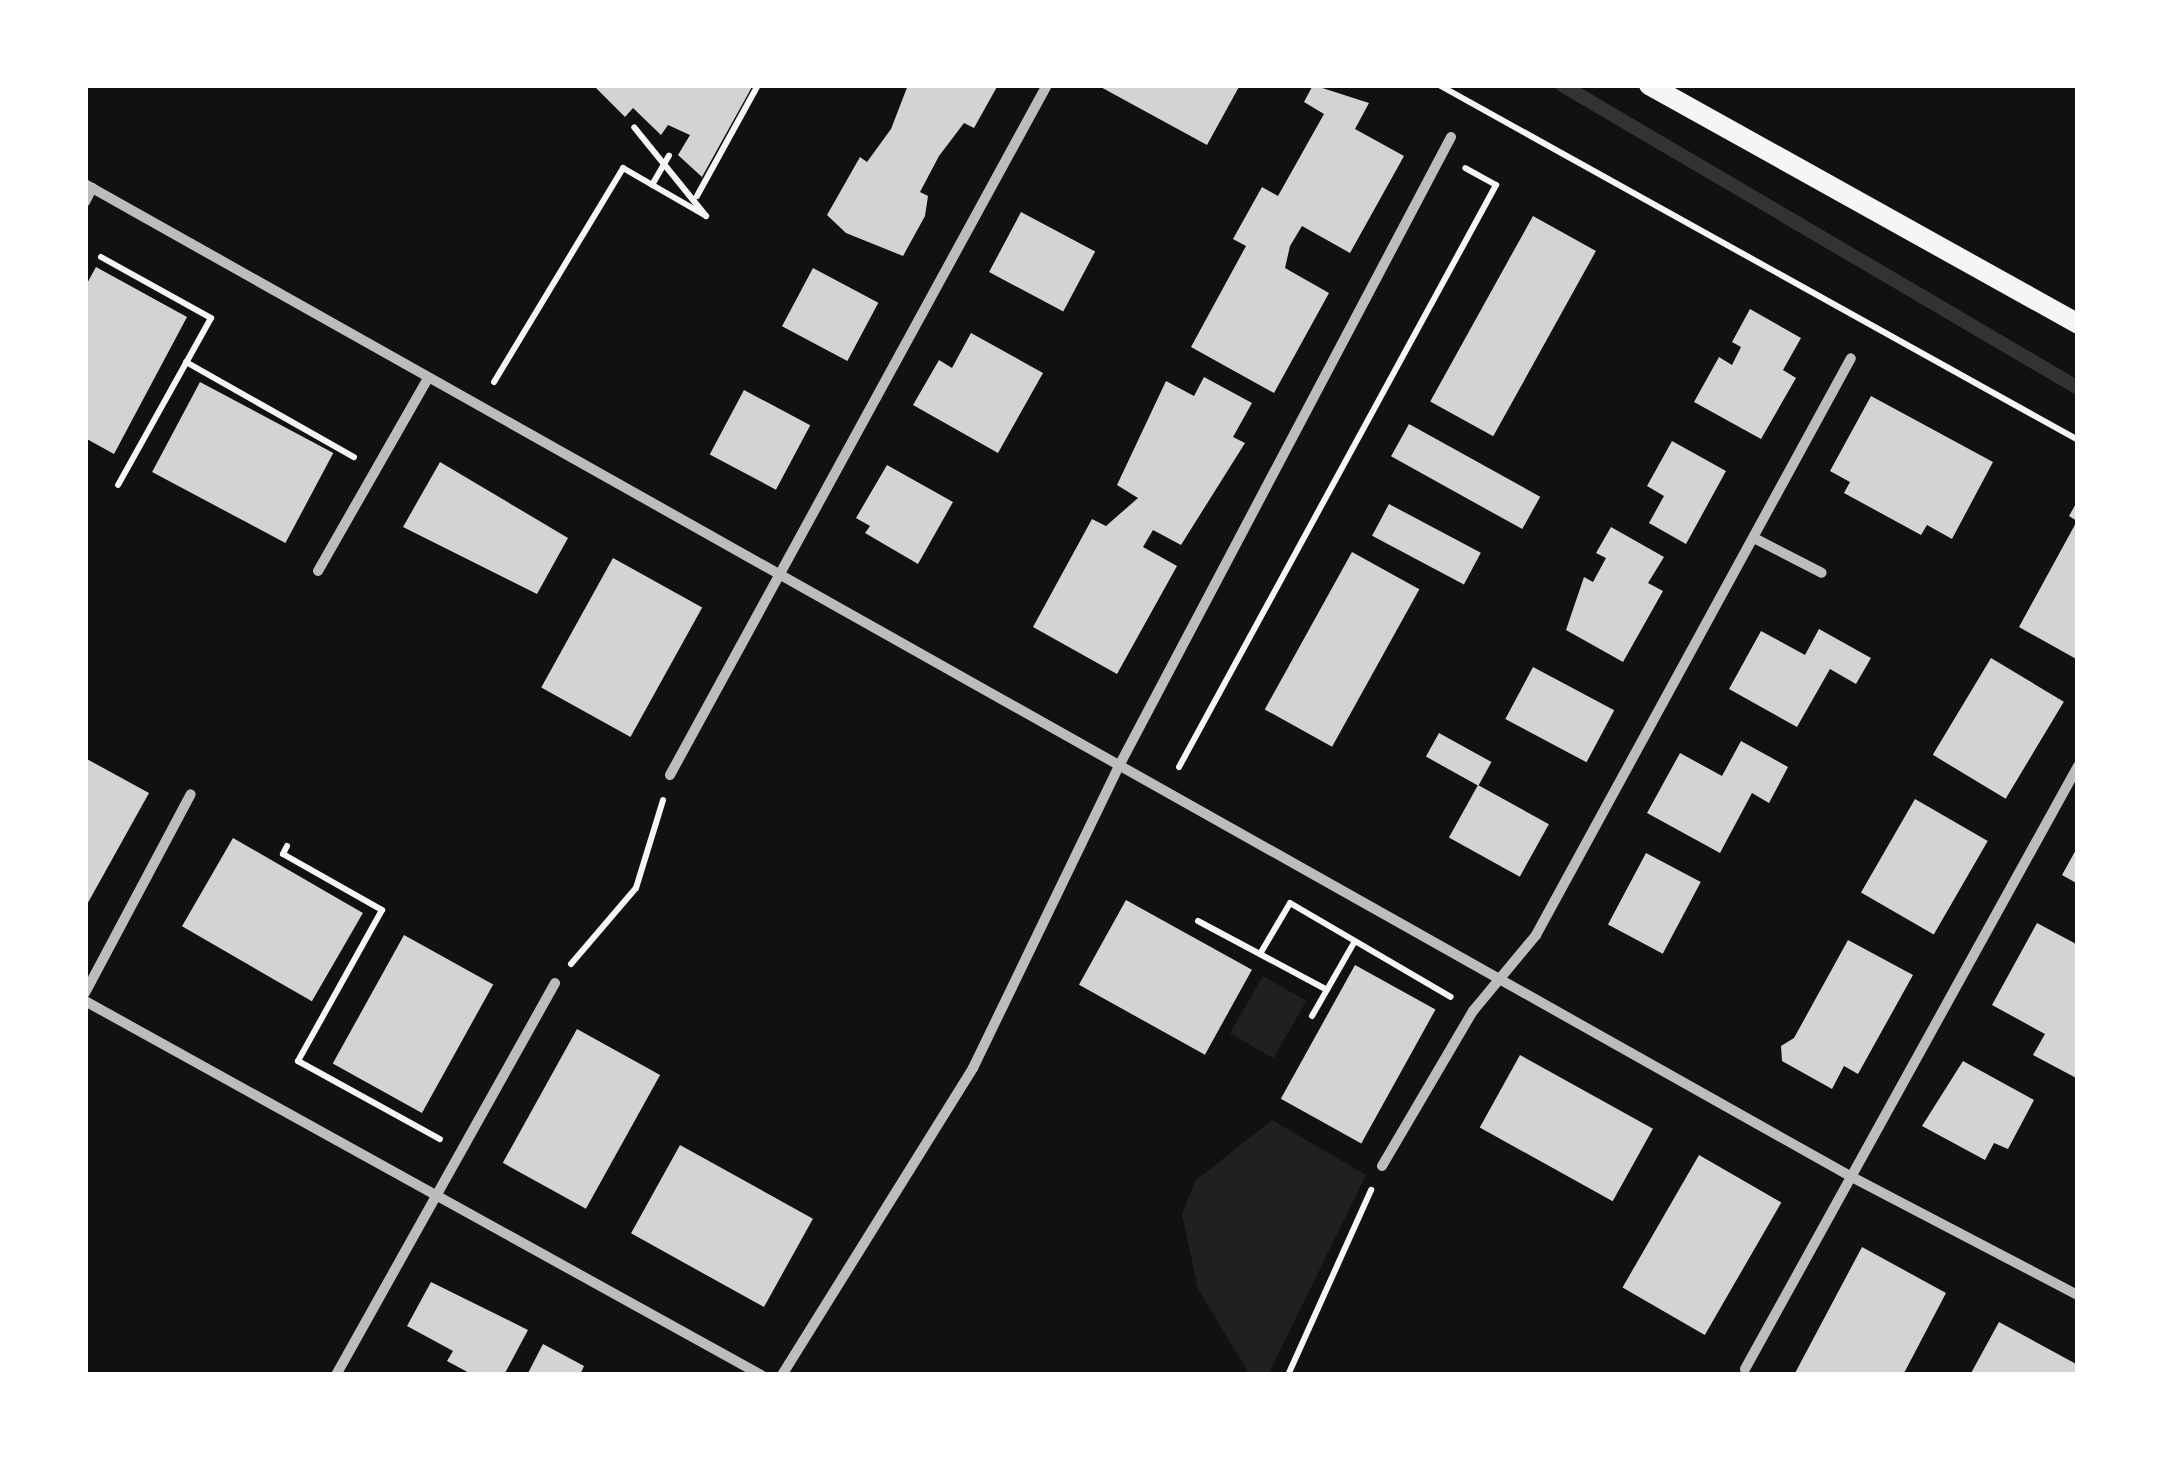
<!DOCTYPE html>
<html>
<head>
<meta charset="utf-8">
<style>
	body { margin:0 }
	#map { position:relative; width:2163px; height:1460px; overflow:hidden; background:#111; font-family:"IBM Plex Sans",sans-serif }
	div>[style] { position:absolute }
	.green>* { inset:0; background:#202020; transform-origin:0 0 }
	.stream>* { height:14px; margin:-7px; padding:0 7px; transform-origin:7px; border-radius:7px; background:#333 }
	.building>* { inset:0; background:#d3d3d3; transform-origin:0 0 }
	.path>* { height:6px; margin:-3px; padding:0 3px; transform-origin:3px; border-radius:3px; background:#f5f5f5 }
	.minor>* { height:10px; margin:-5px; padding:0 5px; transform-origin:5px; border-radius:5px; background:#bcbcbc }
	.secondary>* { height:20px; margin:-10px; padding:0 10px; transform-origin:10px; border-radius:10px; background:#f5f5f5 }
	span { translate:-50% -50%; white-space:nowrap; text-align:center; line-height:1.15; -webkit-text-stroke:9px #fff; paint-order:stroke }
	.frame { position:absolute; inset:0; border:88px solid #fff; pointer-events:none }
</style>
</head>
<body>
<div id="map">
	<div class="green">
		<div style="left:1263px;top:976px;width:50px;height:66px;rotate:30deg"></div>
		<div style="clip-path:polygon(1272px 1120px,1366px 1175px,1268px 1375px,1250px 1375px,1198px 1289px,1182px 1214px,1195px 1181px)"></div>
	</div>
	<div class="stream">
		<div style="left:1562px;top:85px;width:598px;rotate:30.42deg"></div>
	</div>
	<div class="building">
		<div style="clip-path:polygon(593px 85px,753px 85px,702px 177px,678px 155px,690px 135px,668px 125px,661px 135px,633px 108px,625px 117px)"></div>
		<div style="clip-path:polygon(908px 85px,998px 85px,974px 128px,964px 123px,939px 156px,920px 192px,928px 196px,925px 216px,903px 256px,846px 233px,827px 215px,860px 157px,867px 162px,891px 129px)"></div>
		<div style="clip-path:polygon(1097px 85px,1240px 85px,1207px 145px)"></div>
		<div style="clip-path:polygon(1313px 85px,1369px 103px,1355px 129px,1404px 156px,1350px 253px,1302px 226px,1290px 246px,1285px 268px,1329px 293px,1274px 393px,1191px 347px,1246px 246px,1233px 239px,1262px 187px,1278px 196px,1324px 114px,1304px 102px)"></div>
		<div style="left:1021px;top:212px;width:84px;height:68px;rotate:28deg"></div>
		<div style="left:1533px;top:216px;width:72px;height:212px;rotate:29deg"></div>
		<div style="clip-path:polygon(96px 267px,187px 317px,114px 454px,85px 438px,85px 287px)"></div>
		<div style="left:813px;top:268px;width:74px;height:66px;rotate:28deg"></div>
		<div style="clip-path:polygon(1750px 309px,1801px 338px,1783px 370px,1796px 378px,1761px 439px,1694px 402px,1719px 357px,1732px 365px,1741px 347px,1732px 342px)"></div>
		<div style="clip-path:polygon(971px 333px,1043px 373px,998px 453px,913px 405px,939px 360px,952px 368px)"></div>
		<div style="clip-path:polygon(1204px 377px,1252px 403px,1233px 437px,1245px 443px,1181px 545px,1153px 530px,1143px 547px,1177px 566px,1117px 674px,1033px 627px,1092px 519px,1106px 526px,1138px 498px,1117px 485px,1166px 381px,1194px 396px)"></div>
		<div style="left:200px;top:382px;width:151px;height:102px;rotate:28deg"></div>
		<div style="left:744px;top:390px;width:75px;height:73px;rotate:28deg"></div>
		<div style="clip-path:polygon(1871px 396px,1993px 462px,1952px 539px,1927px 525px,1921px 535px,1844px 493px,1850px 482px,1830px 471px)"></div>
		<div style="left:1409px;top:424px;width:150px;height:37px;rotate:29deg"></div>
		<div style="clip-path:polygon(1672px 441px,1726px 471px,1686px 544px,1649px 523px,1664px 496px,1647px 486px)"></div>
		<div style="clip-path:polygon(440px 462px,568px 538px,537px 594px,403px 527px)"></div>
		<div style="clip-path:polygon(887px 465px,953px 502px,918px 564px,865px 533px,870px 526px,856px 518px)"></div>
		<div style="clip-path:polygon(2078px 500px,2078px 660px,2019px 627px,2077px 521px,2069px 516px)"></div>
		<div style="left:1389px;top:504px;width:104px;height:36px;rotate:28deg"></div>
		<div style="clip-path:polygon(1611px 527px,1664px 557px,1648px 583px,1663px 591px,1623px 662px,1566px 630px,1584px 577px,1593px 582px,1606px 558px,1596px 553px)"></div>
		<div style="left:1352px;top:552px;width:77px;height:180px;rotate:29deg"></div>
		<div style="left:613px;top:558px;width:102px;height:148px;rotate:29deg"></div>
		<div style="clip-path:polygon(1819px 629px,1871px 658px,1856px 684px,1830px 669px,1797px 727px,1729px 689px,1761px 631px,1805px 655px)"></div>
		<div style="left:1991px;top:658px;width:85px;height:113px;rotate:31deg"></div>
		<div style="left:1533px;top:667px;width:92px;height:59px;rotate:28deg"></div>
		<div style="left:1439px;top:733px;width:60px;height:27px;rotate:29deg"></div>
		<div style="clip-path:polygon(1741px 741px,1788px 767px,1769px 803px,1752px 793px,1720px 853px,1647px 813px,1680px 753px,1722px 776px)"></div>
		<div style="clip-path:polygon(85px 758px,149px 793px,85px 908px)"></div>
		<div style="left:1478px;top:785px;width:81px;height:60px;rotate:29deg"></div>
		<div style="left:1915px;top:799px;width:84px;height:108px;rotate:30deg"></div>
		<div style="left:233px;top:838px;width:150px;height:102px;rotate:30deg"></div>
		<div style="clip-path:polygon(2078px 846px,2078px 884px,2062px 875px)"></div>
		<div style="left:1646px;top:853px;width:62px;height:81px;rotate:28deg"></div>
		<div style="left:1126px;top:900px;width:144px;height:97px;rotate:29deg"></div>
		<div style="clip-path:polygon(2037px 923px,2078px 945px,2078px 1079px,2033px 1055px,2045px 1034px,1992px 1005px)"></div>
		<div style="left:404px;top:935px;width:102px;height:147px;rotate:29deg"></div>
		<div style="clip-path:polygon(1848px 940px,1913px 975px,1858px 1074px,1844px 1066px,1832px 1089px,1782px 1061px,1781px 1046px,1794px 1038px)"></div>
		<div style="left:1355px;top:965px;width:92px;height:153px;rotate:29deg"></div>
		<div style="left:577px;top:1029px;width:95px;height:153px;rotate:29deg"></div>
		<div style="left:1520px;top:1055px;width:152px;height:83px;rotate:29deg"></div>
		<div style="clip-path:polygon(1963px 1061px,2034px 1100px,2008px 1149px,1994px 1143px,1985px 1160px,1922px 1126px)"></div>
		<div style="left:680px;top:1145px;width:152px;height:101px;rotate:29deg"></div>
		<div style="left:1699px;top:1155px;width:95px;height:153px;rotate:30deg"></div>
		<div style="clip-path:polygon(1862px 1247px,1946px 1293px,1903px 1375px,1794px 1375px)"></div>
		<div style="clip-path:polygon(431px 1282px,528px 1330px,504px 1375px,473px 1375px,447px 1361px,453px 1351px,407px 1326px)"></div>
		<div style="clip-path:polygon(1999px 1322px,2078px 1365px,2078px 1375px,1970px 1375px)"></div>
		<div style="clip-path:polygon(543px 1344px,584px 1366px,580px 1375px,527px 1375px)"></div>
	</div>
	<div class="path">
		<div style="left:1439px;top:85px;width:731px;rotate:29.05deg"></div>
		<div style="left:652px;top:185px;width:34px;rotate:-60deg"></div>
		<div style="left:697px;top:196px;width:127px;rotate:-61.2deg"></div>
		<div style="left:101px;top:257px;width:126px;rotate:29deg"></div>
		<div style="left:211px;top:318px;width:191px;rotate:119.1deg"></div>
		<div style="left:186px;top:362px;width:193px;rotate:29.5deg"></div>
		<div style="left:494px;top:382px;width:250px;rotate:-58.9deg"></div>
		<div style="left:623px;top:168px;width:96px;rotate:30deg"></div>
		<div style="left:706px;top:216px;width:114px;rotate:-129deg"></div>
		<div style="left:1179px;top:767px;width:663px;rotate:-61.42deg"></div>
		<div style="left:1496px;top:185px;width:35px;rotate:-151deg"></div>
		<div style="left:287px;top:846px;width:9px;rotate:117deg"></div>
		<div style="left:283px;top:854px;width:114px;rotate:29.5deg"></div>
		<div style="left:382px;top:910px;width:173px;rotate:119.1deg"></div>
		<div style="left:298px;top:1061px;width:162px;rotate:28.8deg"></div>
		<div style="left:1290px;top:903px;width:186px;rotate:30.3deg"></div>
		<div style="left:1198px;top:921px;width:146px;rotate:28.1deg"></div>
		<div style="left:1260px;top:954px;width:59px;rotate:-59.5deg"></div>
		<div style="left:571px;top:964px;width:100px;rotate:-49.5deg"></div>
		<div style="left:636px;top:888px;width:92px;rotate:-72.9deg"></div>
		<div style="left:1312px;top:1016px;width:86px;rotate:-60.2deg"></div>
		<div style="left:1288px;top:1375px;width:203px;rotate:-65.8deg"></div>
	</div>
	<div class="minor">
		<div style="left:85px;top:184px;width:2025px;rotate:29.34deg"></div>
		<div style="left:1850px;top:1176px;width:257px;rotate:27.6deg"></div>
		<div style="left:85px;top:202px;width:16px;rotate:-63deg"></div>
		<div style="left:1754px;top:538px;width:76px;rotate:27.2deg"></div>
		<div style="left:318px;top:571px;width:222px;rotate:-60.3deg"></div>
		<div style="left:670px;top:775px;width:786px;rotate:-61.35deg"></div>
		<div style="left:85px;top:993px;width:225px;rotate:-62deg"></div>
		<div style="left:85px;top:1001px;width:773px;rotate:28.95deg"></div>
		<div style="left:1382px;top:1166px;width:180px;rotate:-59.6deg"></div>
		<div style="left:1473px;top:1011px;width:99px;rotate:-50.3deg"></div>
		<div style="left:1536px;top:935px;width:657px;rotate:-61.37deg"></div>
		<div style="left:1745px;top:1369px;width:689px;rotate:-61.09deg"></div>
		<div style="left:336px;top:1375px;width:449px;rotate:-60.8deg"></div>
		<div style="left:782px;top:1375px;width:362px;rotate:-58.1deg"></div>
		<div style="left:973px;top:1068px;width:338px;rotate:-64.2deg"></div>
		<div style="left:1120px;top:764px;width:709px;rotate:-62.17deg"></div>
	</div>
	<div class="secondary">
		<div style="left:1649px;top:85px;width:491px;rotate:29.1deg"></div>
	</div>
	<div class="frame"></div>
</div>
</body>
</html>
